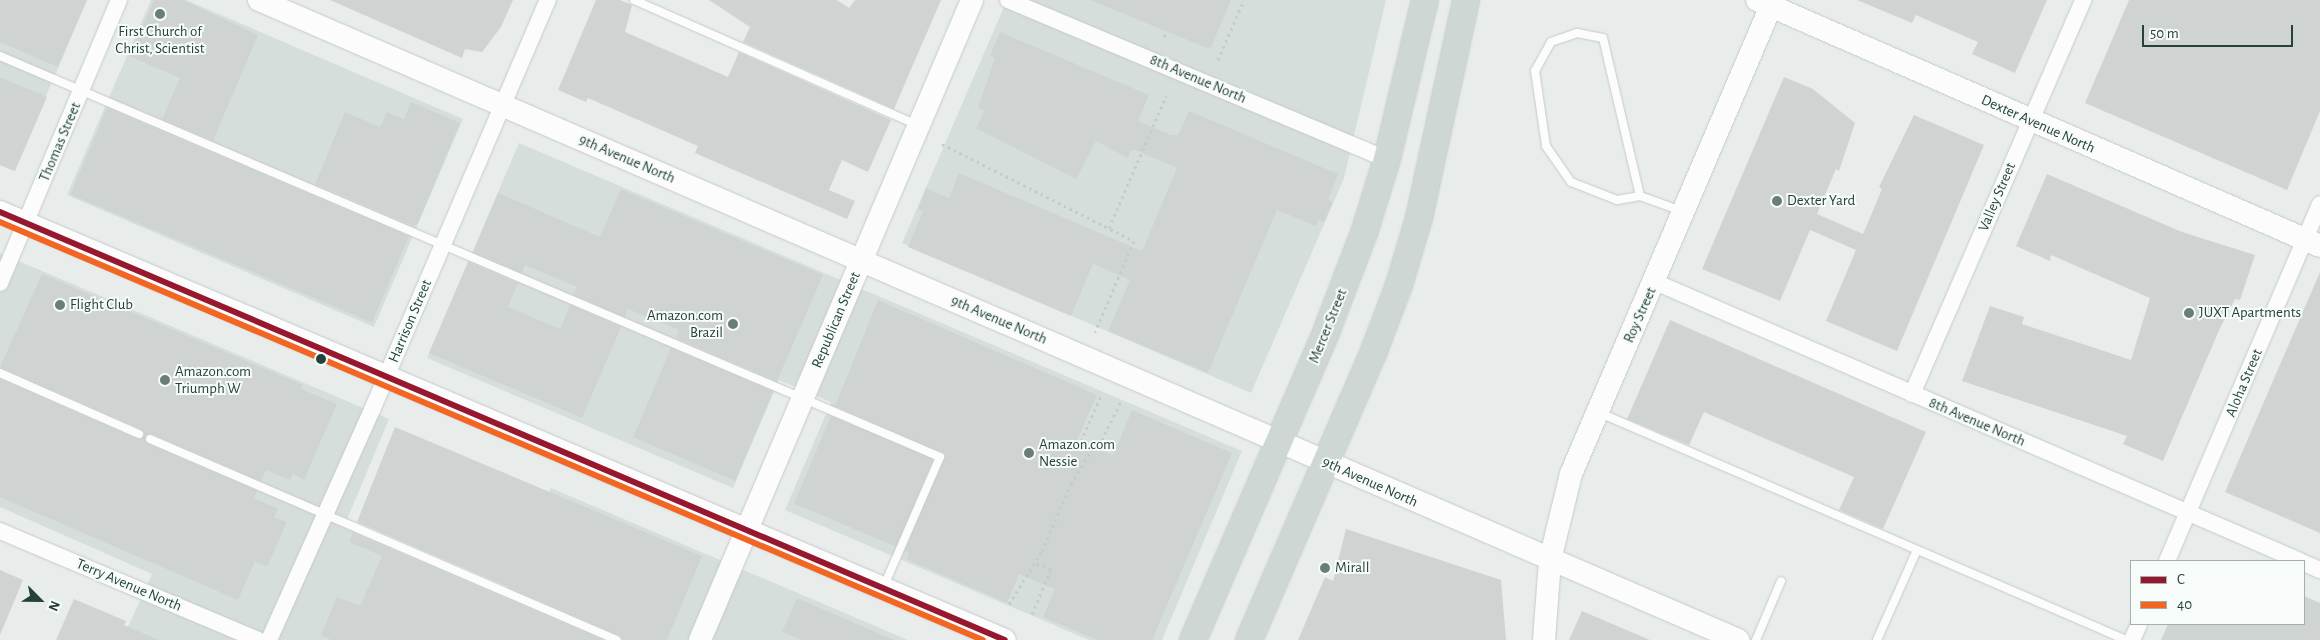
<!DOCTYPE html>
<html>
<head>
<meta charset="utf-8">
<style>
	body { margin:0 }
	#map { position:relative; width:2320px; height:640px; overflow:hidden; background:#e8edeb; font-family:"Alegreya Sans",sans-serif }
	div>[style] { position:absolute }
	.built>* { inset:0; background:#d6dedb }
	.building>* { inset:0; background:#cfd4d2; transform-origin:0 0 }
	.path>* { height:3px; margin-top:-1.5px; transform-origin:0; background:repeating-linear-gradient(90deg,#c3ccca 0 2.5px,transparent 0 6.5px) }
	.roads { filter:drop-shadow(0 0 1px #c5cac8) drop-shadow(0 0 1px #c5cac8) }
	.lane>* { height:8px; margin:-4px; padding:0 4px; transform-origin:4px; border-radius:4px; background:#fcfcfc }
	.street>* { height:16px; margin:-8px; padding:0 8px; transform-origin:8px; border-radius:8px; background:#fcfcfc }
	.secondary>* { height:22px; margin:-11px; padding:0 11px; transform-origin:11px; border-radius:11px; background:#fcfcfc }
	.primary>* { height:26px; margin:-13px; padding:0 13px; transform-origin:13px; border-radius:13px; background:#cfd7d5 }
	.bus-1>* { height:6px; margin:-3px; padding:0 3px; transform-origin:3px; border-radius:3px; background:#96172e }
	.bus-2>* { height:6px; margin:-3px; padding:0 3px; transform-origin:3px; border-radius:3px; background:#f26522 }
	.dots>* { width:14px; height:14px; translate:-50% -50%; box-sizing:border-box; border:2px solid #f7fbf9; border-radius:50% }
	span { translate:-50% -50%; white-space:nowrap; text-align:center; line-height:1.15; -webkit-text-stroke:4px #f7fbf9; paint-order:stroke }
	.poi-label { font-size:15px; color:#24423a }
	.left { translate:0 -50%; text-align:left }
	.right { translate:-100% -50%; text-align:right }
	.street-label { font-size:15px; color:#24423a }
	.legend { position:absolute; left:2130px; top:560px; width:175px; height:65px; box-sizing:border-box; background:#f7fbf9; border:1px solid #a3b1ad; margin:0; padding:6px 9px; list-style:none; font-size:15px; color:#24423a }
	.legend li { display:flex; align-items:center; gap:10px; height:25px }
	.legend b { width:25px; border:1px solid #a3b1ad }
	.north { position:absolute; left:15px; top:575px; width:50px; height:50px; -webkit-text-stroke:4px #f7fbf9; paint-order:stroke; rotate:113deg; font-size:14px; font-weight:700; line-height:20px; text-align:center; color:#24423a }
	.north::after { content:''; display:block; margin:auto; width:18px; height:22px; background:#24423a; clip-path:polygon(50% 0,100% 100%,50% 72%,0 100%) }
	.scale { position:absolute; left:2142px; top:25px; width:151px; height:22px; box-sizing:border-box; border:2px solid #24423a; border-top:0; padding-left:6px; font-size:15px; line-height:18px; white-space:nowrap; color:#24423a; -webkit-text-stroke:4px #f7fbf9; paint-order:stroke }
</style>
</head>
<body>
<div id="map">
	<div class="built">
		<div style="clip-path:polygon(0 0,87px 0,14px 171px,0 165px)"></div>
		<div style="clip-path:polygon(151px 0,186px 0,463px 119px,374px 327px,67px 195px)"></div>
		<div style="clip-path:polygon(1007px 0,1386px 0,1344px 178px,1251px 393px,902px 243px)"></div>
		<div style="clip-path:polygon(519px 143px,1242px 451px,1162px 640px,1089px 640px,785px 510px,831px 402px,779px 380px,733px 488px,427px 358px)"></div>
		<div style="clip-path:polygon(0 253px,389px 419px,346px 522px,508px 589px,551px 488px,908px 640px,122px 640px,152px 574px,0 507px)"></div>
	</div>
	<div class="building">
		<div style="clip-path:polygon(0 0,87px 0,58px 67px,0 42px)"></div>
		<div style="clip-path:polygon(154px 0,183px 0,258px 35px,213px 141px,162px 119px,180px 78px,129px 56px)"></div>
		<div style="clip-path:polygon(330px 0,513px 0,501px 27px,482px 52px,465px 49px,462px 58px)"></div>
		<div style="clip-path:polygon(596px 0,620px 0,632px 5px,625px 32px,728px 77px,739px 52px,891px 120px,868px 172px,842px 160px,829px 190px,855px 201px,847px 219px,695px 153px,698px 146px,588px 98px,586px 102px,558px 90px)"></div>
		<div style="clip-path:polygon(709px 0,837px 0,849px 8px,855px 0,941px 0,894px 109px,743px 42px,750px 27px)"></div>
		<div style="clip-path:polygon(1090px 0,1231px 0,1211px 47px,1207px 48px)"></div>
		<div style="clip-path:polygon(1857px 0,2047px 0,2015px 73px,1972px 54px,1978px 42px,1916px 15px,1912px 23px)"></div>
		<div style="clip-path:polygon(2129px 0,2320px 0,2320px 111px,2287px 190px,2085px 103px)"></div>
		<div style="clip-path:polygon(1000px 32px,1149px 95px,1138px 121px,1171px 135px,1178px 135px,1189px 111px,1338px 174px,1328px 199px,1333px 202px,1324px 222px,1318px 220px,1316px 226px,1277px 210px,1208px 373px,1108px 331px,1130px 280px,1093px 264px,1071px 316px,908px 247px,923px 211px,918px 209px,926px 188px,949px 198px,959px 173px,1142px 251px,1177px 168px,1135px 150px,1130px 151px,1128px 158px,1096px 141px,1076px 179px,976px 128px,985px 111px,978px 108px,995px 58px,990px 56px)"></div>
		<div style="clip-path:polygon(0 77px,47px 97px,15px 171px,0 165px)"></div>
		<div style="clip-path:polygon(1784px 77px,1813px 89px,1855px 123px,1839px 171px,1836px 169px,1817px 214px,1863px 234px,1882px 189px,1879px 187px,1914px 115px,1984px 145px,1897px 351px,1826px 321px,1856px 250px,1810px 230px,1780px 301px,1702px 269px)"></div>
		<div style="clip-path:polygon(411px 102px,460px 123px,418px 223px,414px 226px,315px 184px,345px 112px,380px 127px,387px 112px,404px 119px)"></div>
		<div style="left:107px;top:108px;width:328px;height:94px;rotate:23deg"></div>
		<div style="clip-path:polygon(2047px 174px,2182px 232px,2255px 255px,2240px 300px,2235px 299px,2220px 328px,2163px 461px,2123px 444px,2127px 436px,1962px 381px,1990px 306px,2024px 317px,2022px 324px,2131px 360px,2150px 298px,2051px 255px,2050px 261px,2016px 246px)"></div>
		<div style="clip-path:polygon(621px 189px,823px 275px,777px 381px,676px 338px,679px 330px,628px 309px,625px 317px,574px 295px,577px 287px,525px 265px,522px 273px,473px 252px,498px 193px,600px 237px)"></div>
		<div style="clip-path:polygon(468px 262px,518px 283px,508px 307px,560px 329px,570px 305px,621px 327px,582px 418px,429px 353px)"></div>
		<div style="clip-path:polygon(2320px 272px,2320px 533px,2225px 492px)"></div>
		<div style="clip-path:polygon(42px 274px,303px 385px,301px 389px,337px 404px,304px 480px,293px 474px,290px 480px,266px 470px,261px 481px,152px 434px,145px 436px,148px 444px,257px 491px,254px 498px,278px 509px,274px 517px,287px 522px,267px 567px,255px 561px,238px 600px,0 497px,0 379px,137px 439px,144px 436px,141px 429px,0 367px)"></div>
		<div style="clip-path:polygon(878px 300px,1097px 395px,1077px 440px,1113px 455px,1132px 410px,1232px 453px,1152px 640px,1097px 640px,1043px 617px,1055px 589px,1019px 574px,1007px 603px,906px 559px,909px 553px,905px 551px,945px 454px,835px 406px)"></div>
		<div style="clip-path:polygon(1670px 320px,1926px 432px,1883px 529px,1839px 510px,1854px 477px,1704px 412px,1689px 445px,1627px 419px)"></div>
		<div style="left:671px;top:348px;width:111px;height:97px;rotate:23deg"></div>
		<div style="left:831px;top:416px;width:111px;height:95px;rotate:23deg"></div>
		<div style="clip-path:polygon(395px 427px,702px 556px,667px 640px,623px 640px,619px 635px,357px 522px)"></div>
		<div style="clip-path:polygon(1346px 529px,1501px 580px,1506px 640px,1298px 640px,1325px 577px,1333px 581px)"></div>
		<div style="clip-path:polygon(353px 533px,603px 640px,331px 640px,321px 635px,337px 597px,360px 606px,382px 556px,349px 542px)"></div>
		<div style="clip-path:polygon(0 570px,23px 580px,0 635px)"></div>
		<div style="clip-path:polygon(2304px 596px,2320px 603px,2320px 640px,2161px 640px,2168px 624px,2304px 624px)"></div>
		<div style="clip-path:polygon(797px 598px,894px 640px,801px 640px,782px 632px)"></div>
		<div style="clip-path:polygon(74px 599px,126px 621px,124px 625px,159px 640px,56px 640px)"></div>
		<div style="clip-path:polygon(1582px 611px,1650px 640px,1569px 640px)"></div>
	</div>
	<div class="path">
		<div style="left:1164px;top:37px;width:5px;rotate:-68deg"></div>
		<div style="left:1218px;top:60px;width:65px;rotate:-66.6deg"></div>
		<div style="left:942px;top:144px;width:215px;rotate:26.8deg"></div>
		<div style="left:1134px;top:241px;width:99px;rotate:113.2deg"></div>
		<div style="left:1109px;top:228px;width:144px;rotate:-66.6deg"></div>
		<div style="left:1094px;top:446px;width:14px;rotate:-159deg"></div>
		<div style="left:1081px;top:441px;width:52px;rotate:-66.4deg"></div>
		<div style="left:1009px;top:604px;width:62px;rotate:-58.1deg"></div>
		<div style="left:1042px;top:551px;width:73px;rotate:-66.6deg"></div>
		<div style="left:1071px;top:484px;width:44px;rotate:-58.8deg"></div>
		<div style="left:1094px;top:446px;width:10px;rotate:-37deg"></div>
		<div style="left:1102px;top:440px;width:43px;rotate:-64deg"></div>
		<div style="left:1032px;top:614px;width:49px;rotate:-67.1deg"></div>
		<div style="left:1051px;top:569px;width:17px;rotate:-159deg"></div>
	</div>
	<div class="roads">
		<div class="lane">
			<div style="left:634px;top:0;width:309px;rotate:23.8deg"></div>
			<div style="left:0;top:56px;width:1022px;rotate:23.1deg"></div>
			<div style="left:940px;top:457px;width:141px;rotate:113.5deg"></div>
			<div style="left:1640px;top:196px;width:23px;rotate:170deg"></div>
			<div style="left:1617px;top:200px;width:49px;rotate:-158.6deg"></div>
			<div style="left:1571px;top:182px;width:44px;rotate:-124.8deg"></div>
			<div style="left:1546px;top:146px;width:76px;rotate:-98.3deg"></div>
			<div style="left:1535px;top:71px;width:33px;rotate:-61deg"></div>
			<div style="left:1551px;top:42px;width:28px;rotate:-19deg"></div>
			<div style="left:1577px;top:33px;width:26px;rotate:11deg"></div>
			<div style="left:1603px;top:38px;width:162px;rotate:76.8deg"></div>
			<div style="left:1640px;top:196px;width:45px;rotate:19.7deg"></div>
			<div style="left:0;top:373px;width:152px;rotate:23.7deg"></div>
			<div style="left:1600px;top:413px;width:573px;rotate:23.34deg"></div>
			<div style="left:150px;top:439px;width:508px;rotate:23.29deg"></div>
			<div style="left:1756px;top:640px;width:64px;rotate:-67deg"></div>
			<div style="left:1877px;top:640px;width:98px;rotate:-66deg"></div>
		</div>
		<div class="street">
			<div style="left:1008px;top:0;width:411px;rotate:22.8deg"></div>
			<div style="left:1655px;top:282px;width:703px;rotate:23.39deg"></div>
			<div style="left:0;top:283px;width:307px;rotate:-67.2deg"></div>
			<div style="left:1912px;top:394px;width:430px;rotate:-66.5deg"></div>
			<div style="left:0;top:531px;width:280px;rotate:22.9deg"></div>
			<div style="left:2167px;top:561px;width:388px;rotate:-66.8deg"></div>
			<div style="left:2304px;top:563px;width:17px;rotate:24deg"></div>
			<div style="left:269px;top:640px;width:252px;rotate:-65.9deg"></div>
			<div style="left:372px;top:410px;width:446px;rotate:-66.8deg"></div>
			<div style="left:2132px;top:640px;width:17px;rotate:-66deg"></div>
		</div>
		<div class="secondary">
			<div style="left:259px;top:0;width:1612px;rotate:23.4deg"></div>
			<div style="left:1757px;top:0;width:614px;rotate:23.6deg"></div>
			<div style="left:0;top:212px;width:1092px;rotate:23.07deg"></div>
			<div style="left:700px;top:640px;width:695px;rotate:-66.97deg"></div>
			<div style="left:1544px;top:640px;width:80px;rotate:-85.7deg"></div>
			<div style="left:1550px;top:560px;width:89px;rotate:-76.3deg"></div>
			<div style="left:1571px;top:474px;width:509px;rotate:-66.86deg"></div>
		</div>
		<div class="primary">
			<div style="left:1193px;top:640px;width:332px;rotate:-66.6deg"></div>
			<div style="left:1325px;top:335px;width:112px;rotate:-69.1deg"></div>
			<div style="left:1365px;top:230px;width:74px;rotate:-72.8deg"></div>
			<div style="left:1387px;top:159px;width:163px;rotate:-76.6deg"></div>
			<div style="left:1249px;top:640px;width:315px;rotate:-66.6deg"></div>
			<div style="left:1374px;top:351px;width:71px;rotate:-69.3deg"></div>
			<div style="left:1399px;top:285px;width:70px;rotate:-73.4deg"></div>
			<div style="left:1419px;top:218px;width:223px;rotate:-77.8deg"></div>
		</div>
	</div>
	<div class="bus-1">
		<div style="left:0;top:212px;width:1092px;rotate:23.07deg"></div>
	</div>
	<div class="bus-2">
		<div style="left:0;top:222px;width:1068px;rotate:23.04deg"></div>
	</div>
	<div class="dots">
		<div style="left:160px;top:14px;background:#697e78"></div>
		<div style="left:1777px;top:201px;background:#697e78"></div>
		<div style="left:60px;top:305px;background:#697e78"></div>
		<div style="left:2189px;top:313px;background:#697e78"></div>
		<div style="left:733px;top:324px;background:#697e78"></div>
		<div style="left:321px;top:359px;background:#24423a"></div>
		<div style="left:165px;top:380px;background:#697e78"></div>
		<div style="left:1029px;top:453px;background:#697e78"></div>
		<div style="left:1325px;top:568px;background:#697e78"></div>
	</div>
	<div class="poi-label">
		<span style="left:160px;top:40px">First Church of<br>Christ, Scientist</span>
		<span class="left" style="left:1787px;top:201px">Dexter Yard</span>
		<span class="left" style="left:70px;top:305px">Flight Club</span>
		<span class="left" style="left:2199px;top:313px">JUXT Apartments</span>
		<span class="right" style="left:723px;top:324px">Amazon.com<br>Brazil</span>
		<span class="left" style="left:175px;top:380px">Amazon.com<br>Triumph W</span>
		<span class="left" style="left:1039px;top:453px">Amazon.com<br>Nessie</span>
		<span class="left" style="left:1335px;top:568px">Mirall</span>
	</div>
	<div class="street-label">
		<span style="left:1198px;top:79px;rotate:23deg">8th Avenue North</span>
		<span style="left:2038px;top:124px;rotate:24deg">Dexter Avenue North</span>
		<span style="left:60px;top:142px;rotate:-67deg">Thomas Street</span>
		<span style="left:627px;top:159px;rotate:23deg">9th Avenue North</span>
		<span style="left:1997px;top:197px;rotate:-67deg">Valley Street</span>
		<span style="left:1640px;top:315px;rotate:-66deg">Roy Street</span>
		<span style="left:836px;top:320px;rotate:-67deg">Republican Street</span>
		<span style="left:999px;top:320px;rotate:23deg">9th Avenue North</span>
		<span style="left:410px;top:321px;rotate:-67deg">Harrison Street</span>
		<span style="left:1328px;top:326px;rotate:-68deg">Mercer Street</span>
		<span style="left:2244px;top:383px;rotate:-67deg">Aloha Street</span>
		<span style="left:1977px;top:422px;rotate:23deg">8th Avenue North</span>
		<span style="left:1370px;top:482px;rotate:24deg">9th Avenue North</span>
		<span style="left:129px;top:585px;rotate:23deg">Terry Avenue North</span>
	</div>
	<ul class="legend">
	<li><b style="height:6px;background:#96172e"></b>C</li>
	<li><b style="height:6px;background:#f26522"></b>40</li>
	</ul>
	<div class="north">N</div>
	<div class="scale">50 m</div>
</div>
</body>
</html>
